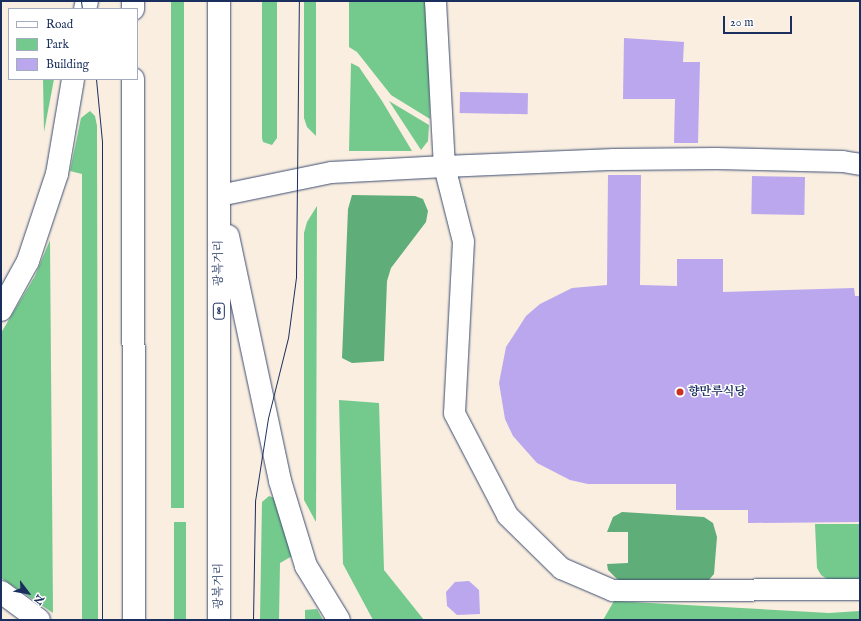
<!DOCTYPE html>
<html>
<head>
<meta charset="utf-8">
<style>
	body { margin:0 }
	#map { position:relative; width:861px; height:621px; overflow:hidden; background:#f9eee0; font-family:"IM FELL English","Noto Serif KR",serif }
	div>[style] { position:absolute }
	.green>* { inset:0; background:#74c98d; transform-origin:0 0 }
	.forest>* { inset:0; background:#5fad78 }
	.building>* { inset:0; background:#baa7ee; transform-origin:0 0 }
	.roads { filter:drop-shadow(0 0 1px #3c4c72) drop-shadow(0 0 1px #3c4c72) }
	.minor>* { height:21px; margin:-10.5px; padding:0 10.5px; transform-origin:10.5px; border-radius:10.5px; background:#fff }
	.trunk>* { height:22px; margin:-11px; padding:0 11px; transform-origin:11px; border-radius:11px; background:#fff }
	.tram>* { height:1px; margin:-0.5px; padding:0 0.5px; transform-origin:0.5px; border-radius:0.5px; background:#1b2f5e }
	.dots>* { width:11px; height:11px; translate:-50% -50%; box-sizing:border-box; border:2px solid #fff; border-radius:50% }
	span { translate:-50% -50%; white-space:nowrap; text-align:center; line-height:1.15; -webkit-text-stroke:3px #fff; paint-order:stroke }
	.shield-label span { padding:1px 3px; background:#fff; border:1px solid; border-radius:3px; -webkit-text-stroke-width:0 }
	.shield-label { font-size:11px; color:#1b2f5e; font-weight:700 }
	.street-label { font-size:12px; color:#1b2f5e }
	.poi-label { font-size:12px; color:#1b2f5e; font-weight:700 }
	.left { translate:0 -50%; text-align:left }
	.frame { position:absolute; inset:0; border:2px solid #1b2f5e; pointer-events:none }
	.legend { position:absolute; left:8px; top:8px; width:130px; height:72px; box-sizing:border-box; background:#fff; border:1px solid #a4acbf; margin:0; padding:5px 7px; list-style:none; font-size:12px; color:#1b2f5e }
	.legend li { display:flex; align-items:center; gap:8px; height:20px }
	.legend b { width:20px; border:1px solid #a4acbf }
	.north { position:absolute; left:8px; top:573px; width:40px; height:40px; -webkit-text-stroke:3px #fff; paint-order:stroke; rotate:122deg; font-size:11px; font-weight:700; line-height:16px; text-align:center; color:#1b2f5e }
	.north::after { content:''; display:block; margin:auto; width:14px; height:18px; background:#1b2f5e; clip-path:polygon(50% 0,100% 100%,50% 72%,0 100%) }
	.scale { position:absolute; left:723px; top:16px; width:69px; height:18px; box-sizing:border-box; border:2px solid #1b2f5e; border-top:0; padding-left:5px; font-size:12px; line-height:14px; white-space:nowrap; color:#1b2f5e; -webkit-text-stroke:3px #fff; paint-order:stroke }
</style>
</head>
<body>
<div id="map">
	<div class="green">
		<div style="left:171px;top:1px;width:13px;height:507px"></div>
		<div style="clip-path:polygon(262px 1px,277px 1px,277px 138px,272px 145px,263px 142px,262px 138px)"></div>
		<div style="clip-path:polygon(304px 1px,316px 1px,316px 136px,307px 127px,304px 118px)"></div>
		<div style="clip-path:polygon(349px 1px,428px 1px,430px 119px,391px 95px,357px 52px,349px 47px)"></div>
		<div style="clip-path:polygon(351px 63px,359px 67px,382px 101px,412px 151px,349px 151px)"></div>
		<div style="clip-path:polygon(43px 79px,54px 79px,44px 132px)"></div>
		<div style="clip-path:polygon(389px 101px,429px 125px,428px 141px,421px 150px)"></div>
		<div style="clip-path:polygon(90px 111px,95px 116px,97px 126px,98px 620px,82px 620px,82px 174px,70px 171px,81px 118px)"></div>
		<div style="clip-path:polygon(317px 206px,316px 522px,304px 500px,304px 233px,307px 222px)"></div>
		<div style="clip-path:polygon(50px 240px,53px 613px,1px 578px,1px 333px,35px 276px)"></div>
		<div style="clip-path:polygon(339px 400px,379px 403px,384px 570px,424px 620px,373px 620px,343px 564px)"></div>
		<div style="clip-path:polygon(269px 496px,277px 499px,294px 555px,280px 563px,279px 620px,260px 620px,262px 502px)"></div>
		<div style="left:174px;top:522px;width:12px;height:98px"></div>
		<div style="clip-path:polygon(815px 524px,860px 524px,860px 581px,827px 579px,821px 575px,817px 568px)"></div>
		<div style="clip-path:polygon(614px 601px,829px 613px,860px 611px,860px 620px,603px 620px)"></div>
		<div style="clip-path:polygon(317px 609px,323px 620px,305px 620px,305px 610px)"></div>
	</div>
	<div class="forest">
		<div style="clip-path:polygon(352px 195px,415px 196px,423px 199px,428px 211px,426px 222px,391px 268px,387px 281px,384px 361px,352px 363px,342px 358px,348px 209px)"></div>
		<div style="clip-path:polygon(622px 512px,704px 517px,713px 523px,717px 537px,714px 574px,707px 582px,626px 583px,617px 579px,608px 570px,607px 564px,628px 563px,628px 532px,607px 532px,613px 517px)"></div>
	</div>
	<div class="building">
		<div style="clip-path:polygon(624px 38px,684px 42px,683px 62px,700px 62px,698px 143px,674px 143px,675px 99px,623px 99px)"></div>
		<div style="left:460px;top:92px;width:68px;height:21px;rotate:1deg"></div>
		<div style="clip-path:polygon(608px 175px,641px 175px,640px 285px,677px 286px,677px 259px,723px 259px,723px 292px,854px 288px,855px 296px,860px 296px,860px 522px,748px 523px,748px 510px,676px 510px,676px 484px,588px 484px,570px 480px,537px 463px,513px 436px,505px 419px,499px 383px,506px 347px,526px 316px,540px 304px,572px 288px,607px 285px)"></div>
		<div style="left:752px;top:176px;width:53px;height:38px;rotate:1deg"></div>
		<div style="clip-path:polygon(469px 581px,479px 590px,480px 614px,457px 615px,447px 606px,446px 592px,455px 582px)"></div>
	</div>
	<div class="roads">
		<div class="minor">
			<div style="left:435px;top:1px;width:165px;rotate:86.9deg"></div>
			<div style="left:444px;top:166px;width:77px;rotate:75.8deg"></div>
			<div style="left:463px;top:241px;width:172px;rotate:93deg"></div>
			<div style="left:454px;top:413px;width:115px;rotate:62.5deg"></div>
			<div style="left:507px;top:515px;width:76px;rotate:44.5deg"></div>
			<div style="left:561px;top:568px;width:56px;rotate:23.3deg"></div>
			<div style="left:612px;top:590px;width:248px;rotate:-0.2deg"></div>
			<div style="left:219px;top:195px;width:114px;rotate:-11.6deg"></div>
			<div style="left:331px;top:172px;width:113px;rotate:-3deg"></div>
			<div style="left:444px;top:166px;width:170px;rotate:-2.4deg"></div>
			<div style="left:614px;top:159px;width:101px;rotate:-0.6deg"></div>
			<div style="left:715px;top:158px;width:127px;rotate:1.4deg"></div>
			<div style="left:842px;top:161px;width:18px;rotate:9deg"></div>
		</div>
		<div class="trunk">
			<div style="left:133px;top:1px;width:8px;rotate:90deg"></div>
			<div style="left:85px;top:9px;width:8px;rotate:-76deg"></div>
			<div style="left:133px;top:79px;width:541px;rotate:89.89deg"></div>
			<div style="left:228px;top:236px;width:250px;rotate:78deg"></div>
			<div style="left:280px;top:481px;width:89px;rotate:73deg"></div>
			<div style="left:306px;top:566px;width:63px;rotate:58.6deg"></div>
			<div style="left:1px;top:310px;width:56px;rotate:-61.1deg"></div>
			<div style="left:28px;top:261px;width:92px;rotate:-71.6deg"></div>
			<div style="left:57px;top:174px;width:96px;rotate:-80.4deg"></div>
			<div style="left:1px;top:592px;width:47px;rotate:36.4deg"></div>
			<div style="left:219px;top:620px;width:619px;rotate:-90deg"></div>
		</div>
	</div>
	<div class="tram">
		<div style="left:81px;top:1px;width:8px;rotate:83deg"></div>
		<div style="left:96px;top:79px;width:62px;rotate:84.5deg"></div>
		<div style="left:102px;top:141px;width:479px;rotate:90deg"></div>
		<div style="left:253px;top:620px;width:119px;rotate:-89deg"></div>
		<div style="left:255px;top:501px;width:84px;rotate:-81.1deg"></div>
		<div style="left:268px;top:418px;width:82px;rotate:-76deg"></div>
		<div style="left:288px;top:338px;width:62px;rotate:-82.5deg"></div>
		<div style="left:296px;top:277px;width:276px;rotate:-89.4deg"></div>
	</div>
	<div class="dots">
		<div style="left:680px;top:392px;background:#c8321e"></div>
	</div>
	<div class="shield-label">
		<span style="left:219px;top:311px">8</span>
	</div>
	<div class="street-label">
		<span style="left:219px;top:263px;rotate:-90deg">광복거리</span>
		<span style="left:219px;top:586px;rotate:-90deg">광복거리</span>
	</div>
	<div class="poi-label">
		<span class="left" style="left:688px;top:392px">향만루식당</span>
	</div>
	<div class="frame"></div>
	<ul class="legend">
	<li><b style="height:5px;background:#fff"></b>Road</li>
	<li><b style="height:11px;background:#74c98d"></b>Park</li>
	<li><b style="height:11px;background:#baa7ee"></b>Building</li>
	</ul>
	<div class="north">N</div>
	<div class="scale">20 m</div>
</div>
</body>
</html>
